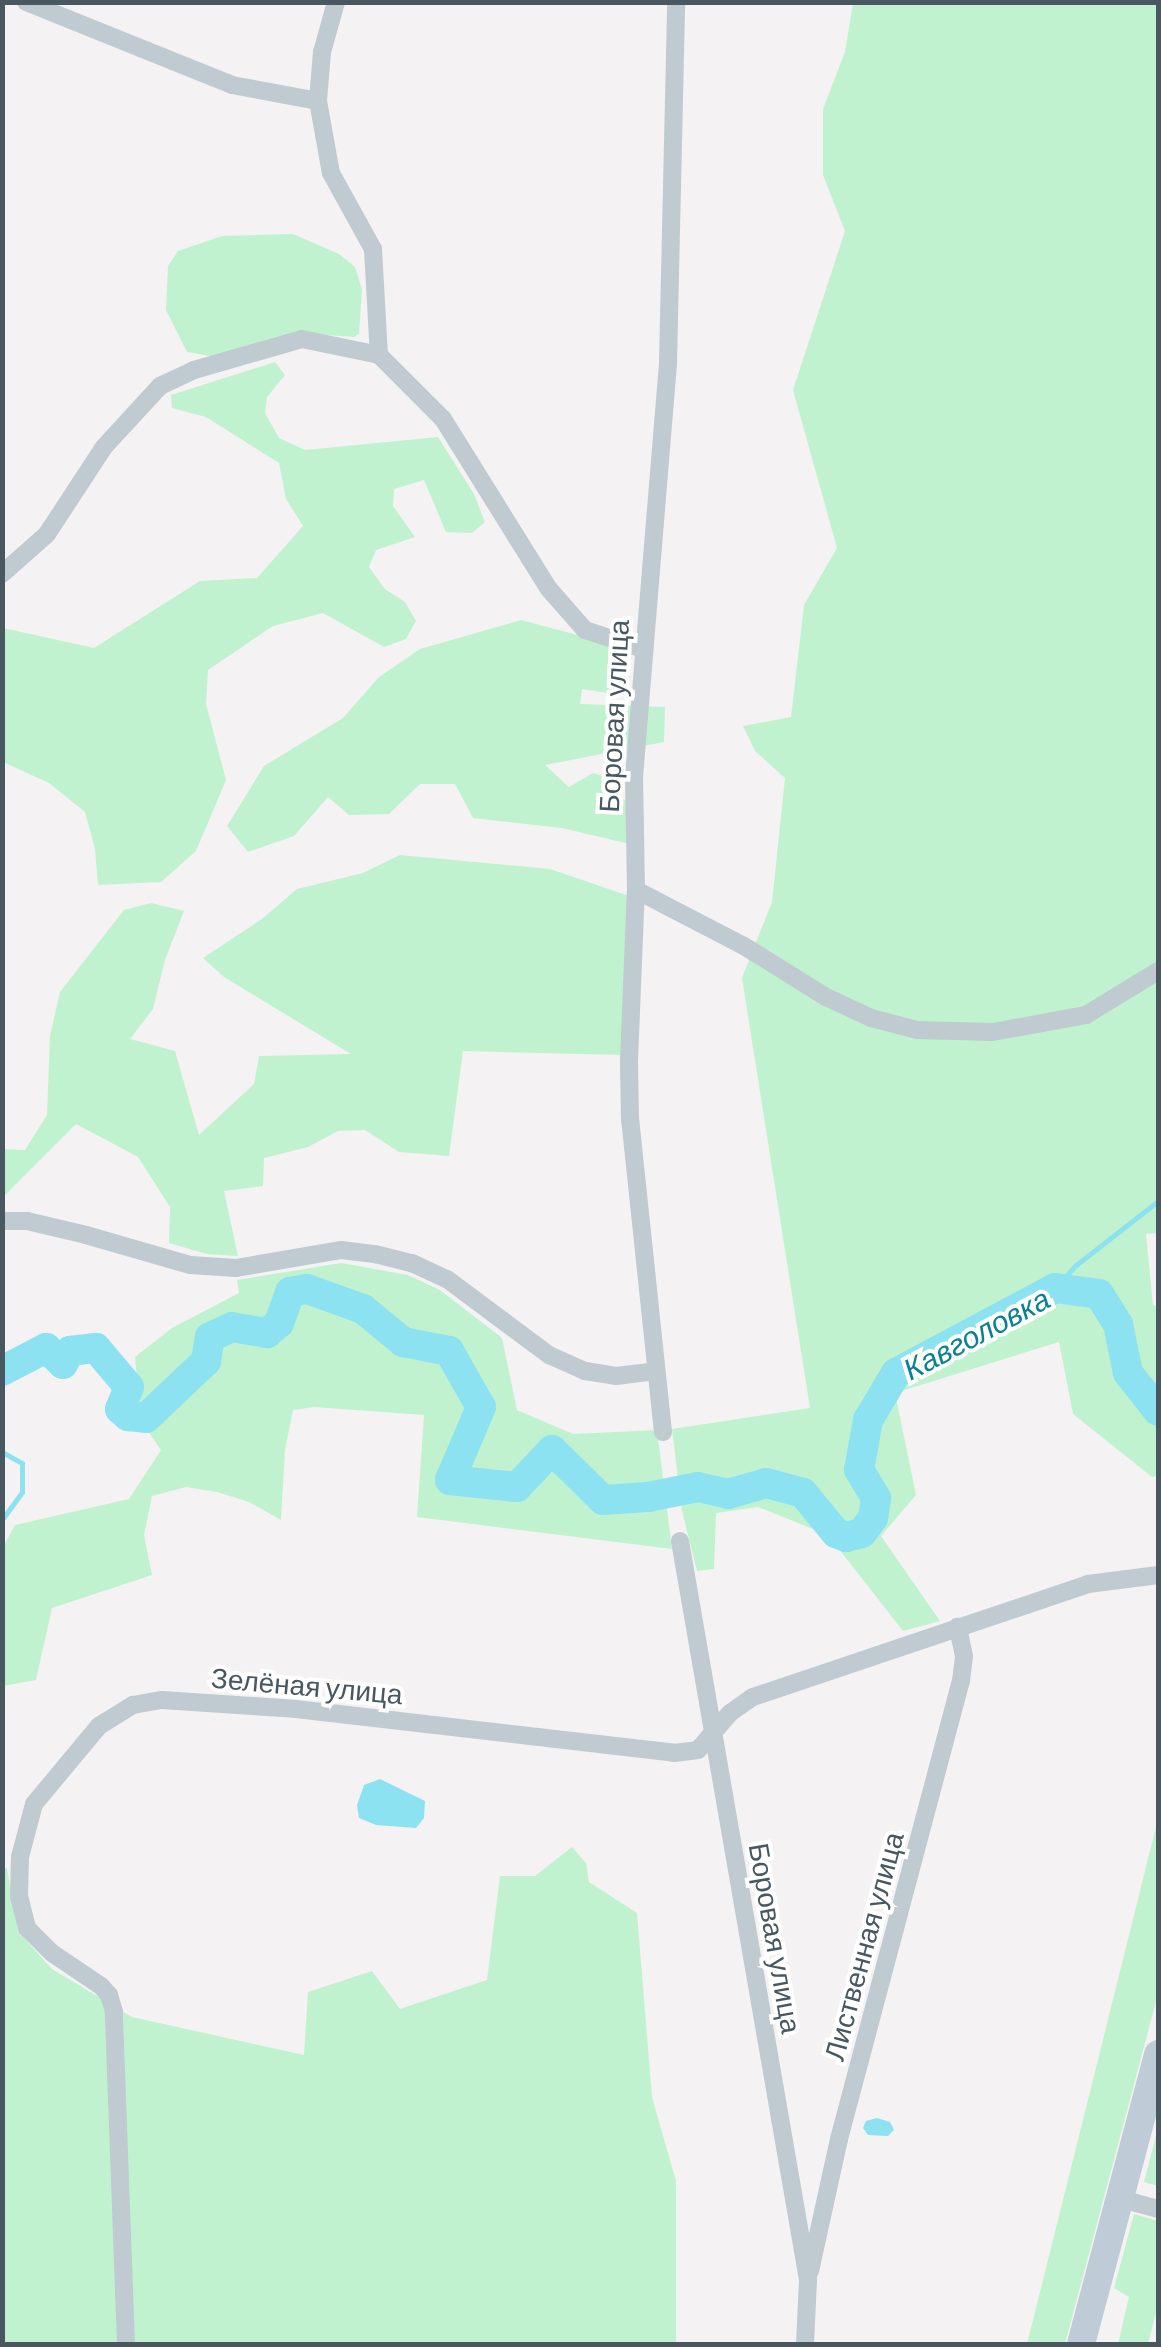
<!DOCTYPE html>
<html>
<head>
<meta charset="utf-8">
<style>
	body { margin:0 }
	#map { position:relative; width:1161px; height:2347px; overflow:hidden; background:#f4f2f2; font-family:Barlow,sans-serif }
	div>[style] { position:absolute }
	.green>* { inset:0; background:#c0f2d0 }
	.water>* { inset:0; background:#8ce2f0 }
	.stream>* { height:5px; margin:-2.5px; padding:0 2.5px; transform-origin:2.5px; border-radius:2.5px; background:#8ce2f0 }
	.river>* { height:30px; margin:-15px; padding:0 15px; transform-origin:15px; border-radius:15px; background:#8ce2f0 }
	.minor>* { height:18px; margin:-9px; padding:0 9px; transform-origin:9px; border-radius:9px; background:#bfcad1 }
	.secondary>* { height:28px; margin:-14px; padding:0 14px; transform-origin:14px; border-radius:14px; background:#bfcbd6 }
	span { translate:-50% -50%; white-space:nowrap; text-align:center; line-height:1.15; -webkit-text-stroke:8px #fff; paint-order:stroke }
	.street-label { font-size:28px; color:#485760 }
	.water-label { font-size:30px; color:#098094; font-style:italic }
	.frame { position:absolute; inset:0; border:5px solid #485760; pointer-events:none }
</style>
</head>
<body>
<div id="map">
	<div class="green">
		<div style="clip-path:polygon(853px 3px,1158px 3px,1158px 1233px,1146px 1234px,1153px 1305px,1158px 1307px,1158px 1475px,1152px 1477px,1073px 1414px,1059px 1342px,895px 1393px,916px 1495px,881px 1536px,940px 1621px,903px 1631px,828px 1535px,758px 1507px,716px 1513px,714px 1569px,697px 1571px,682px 1511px,672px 1429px,810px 1408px,742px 978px,772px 902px,785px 778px,755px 751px,743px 726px,791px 717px,804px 605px,837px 548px,793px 390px,845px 231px,823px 175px,823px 109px,845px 52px)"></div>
		<div style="clip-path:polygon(293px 234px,339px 254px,355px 267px,362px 290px,359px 334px,354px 337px,300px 333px,216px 357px,187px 352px,166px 310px,168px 266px,178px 251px,222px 236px)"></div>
		<div style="clip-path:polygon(275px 362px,285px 375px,267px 397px,265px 413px,279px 438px,305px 450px,438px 437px,474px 494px,485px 522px,472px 533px,446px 532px,424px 480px,394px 489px,393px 506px,415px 537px,376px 550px,369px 567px,385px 589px,405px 602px,416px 621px,406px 639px,384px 647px,323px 613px,273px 626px,208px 670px,206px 704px,226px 780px,196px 851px,161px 882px,98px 885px,95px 849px,85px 812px,49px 783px,3px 762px,3px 628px,94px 648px,200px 581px,257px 578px,303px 526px,286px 499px,279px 463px,206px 417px,172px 408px,171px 395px)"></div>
		<div style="clip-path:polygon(521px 620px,600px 641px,625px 653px,613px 667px,614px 694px,582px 689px,580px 704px,665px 707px,664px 742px,545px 765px,569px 787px,593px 773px,621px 782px,615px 798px,636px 802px,638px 846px,562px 828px,473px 818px,455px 784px,420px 784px,389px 814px,349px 815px,328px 797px,294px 836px,248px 852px,227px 826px,264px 766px,343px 718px,379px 677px,420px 649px)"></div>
		<div style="clip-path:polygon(400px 855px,550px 869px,629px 896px,623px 1055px,463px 1051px,449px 1156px,399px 1152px,365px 1130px,338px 1131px,308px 1147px,264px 1158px,263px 1186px,224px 1191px,238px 1256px,207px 1254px,169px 1243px,170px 1207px,138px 1157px,76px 1124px,3px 1197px,2px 1149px,25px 1150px,47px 1115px,50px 1036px,60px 992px,124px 910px,151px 903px,184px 911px,165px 960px,153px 1009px,130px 1039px,175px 1051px,199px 1135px,254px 1084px,259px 1056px,351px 1054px,224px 977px,203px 958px,262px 919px,297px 889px,363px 873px)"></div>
		<div style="clip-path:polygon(341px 1263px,408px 1275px,440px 1290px,502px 1338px,517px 1410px,573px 1434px,657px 1430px,672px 1549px,417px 1517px,424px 1415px,314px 1407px,293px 1410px,285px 1450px,281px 1520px,249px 1502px,217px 1492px,186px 1487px,152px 1496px,144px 1535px,152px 1575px,52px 1608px,36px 1680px,3px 1686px,3px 1547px,15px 1525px,129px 1499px,161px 1450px,133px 1409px,138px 1392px,135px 1357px,172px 1328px,239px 1293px,237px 1280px)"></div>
		<div style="clip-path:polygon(1158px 1819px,1158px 1994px,1065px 2344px,1027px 2344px)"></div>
		<div style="clip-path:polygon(572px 1847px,586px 1863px,589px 1882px,637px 1913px,652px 2097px,676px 2181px,676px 2344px,3px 2344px,2px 1868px,7px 1868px,18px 1931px,52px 1969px,132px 2017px,304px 2055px,308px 1992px,372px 1971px,400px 2009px,487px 1980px,500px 1876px,535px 1876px)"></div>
		<div style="clip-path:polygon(1158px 2128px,1158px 2186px,1144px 2182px)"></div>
		<div style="clip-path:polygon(1134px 2214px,1158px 2221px,1158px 2305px,1148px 2344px,1118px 2344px,1129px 2297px,1114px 2288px)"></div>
	</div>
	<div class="water">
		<div style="clip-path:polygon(380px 1779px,425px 1801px,424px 1818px,416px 1828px,376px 1825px,359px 1818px,357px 1805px,364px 1785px)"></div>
		<div style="clip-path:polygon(877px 2118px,890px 2122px,894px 2130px,888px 2136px,868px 2135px,863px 2128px,866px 2121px)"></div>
	</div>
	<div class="stream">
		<div style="left:1055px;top:1288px;width:31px;rotate:-48deg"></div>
		<div style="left:1076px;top:1265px;width:104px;rotate:-38deg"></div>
		<div style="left:2px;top:1452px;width:23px;rotate:29deg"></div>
		<div style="left:22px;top:1463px;width:29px;rotate:90deg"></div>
		<div style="left:22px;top:1492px;width:34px;rotate:126deg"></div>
	</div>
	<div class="river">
		<div style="left:2px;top:1371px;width:50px;rotate:-27.6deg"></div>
		<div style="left:46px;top:1348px;width:23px;rotate:43deg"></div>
		<div style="left:63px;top:1364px;width:15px;rotate:-62deg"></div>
		<div style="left:70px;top:1351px;width:26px;rotate:-7deg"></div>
		<div style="left:96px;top:1348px;width:51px;rotate:49.8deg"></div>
		<div style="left:129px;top:1387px;width:24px;rotate:112deg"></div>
		<div style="left:120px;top:1409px;width:11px;rotate:41deg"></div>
		<div style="left:128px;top:1416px;width:18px;rotate:6deg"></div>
		<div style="left:146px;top:1418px;width:83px;rotate:-43.5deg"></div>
		<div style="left:206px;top:1361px;width:24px;rotate:-81deg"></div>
		<div style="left:210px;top:1337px;width:24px;rotate:-24deg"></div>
		<div style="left:232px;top:1327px;width:36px;rotate:10deg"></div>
		<div style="left:267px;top:1333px;width:16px;rotate:-40deg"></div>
		<div style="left:279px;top:1323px;width:33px;rotate:-70deg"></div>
		<div style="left:290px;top:1292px;width:17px;rotate:-10deg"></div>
		<div style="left:307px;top:1289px;width:59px;rotate:19.7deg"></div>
		<div style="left:363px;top:1309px;width:52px;rotate:39.5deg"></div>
		<div style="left:403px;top:1342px;width:47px;rotate:11.1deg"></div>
		<div style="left:449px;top:1351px;width:64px;rotate:60.3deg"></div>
		<div style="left:481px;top:1407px;width:79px;rotate:113deg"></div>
		<div style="left:450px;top:1480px;width:67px;rotate:6deg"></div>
		<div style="left:517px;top:1487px;width:51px;rotate:-46.6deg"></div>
		<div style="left:552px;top:1450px;width:71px;rotate:44.4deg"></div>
		<div style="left:603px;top:1500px;width:45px;rotate:-3.8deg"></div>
		<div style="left:648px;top:1497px;width:51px;rotate:-11.3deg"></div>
		<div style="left:698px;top:1487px;width:31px;rotate:13deg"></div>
		<div style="left:728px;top:1494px;width:40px;rotate:-16deg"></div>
		<div style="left:766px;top:1483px;width:38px;rotate:15deg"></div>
		<div style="left:803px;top:1493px;width:52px;rotate:50.5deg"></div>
		<div style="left:836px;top:1533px;width:11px;rotate:22deg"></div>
		<div style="left:846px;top:1537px;width:16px;rotate:-14deg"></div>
		<div style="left:862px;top:1533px;width:19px;rotate:-54deg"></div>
		<div style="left:873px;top:1518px;width:20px;rotate:-81deg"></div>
		<div style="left:876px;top:1498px;width:33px;rotate:-121deg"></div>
		<div style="left:859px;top:1470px;width:51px;rotate:-79.8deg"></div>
		<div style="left:868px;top:1420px;width:55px;rotate:-59.2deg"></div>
		<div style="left:896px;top:1373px;width:180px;rotate:-28.1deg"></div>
		<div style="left:1055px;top:1288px;width:44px;rotate:7.8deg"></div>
		<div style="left:1099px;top:1294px;width:36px;rotate:58deg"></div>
		<div style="left:1118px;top:1324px;width:50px;rotate:78.5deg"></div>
		<div style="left:1128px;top:1373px;width:48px;rotate:51.7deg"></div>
	</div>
	<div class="minor">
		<div style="left:26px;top:2px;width:222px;rotate:21.9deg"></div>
		<div style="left:232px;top:85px;width:87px;rotate:10.5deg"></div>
		<div style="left:336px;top:2px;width:52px;rotate:105.6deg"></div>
		<div style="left:322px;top:52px;width:49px;rotate:94.7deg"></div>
		<div style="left:318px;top:101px;width:73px;rotate:79.8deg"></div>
		<div style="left:331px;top:173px;width:87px;rotate:61.1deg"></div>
		<div style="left:373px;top:249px;width:106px;rotate:86.8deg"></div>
		<div style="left:2px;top:574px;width:60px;rotate:-41.6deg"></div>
		<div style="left:47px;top:534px;width:104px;rotate:-56.8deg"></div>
		<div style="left:104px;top:447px;width:83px;rotate:-47.4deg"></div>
		<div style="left:160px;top:386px;width:38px;rotate:-25deg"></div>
		<div style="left:194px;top:370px;width:112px;rotate:-16deg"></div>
		<div style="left:302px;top:339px;width:79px;rotate:11.7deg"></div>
		<div style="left:379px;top:355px;width:91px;rotate:45deg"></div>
		<div style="left:443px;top:419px;width:200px;rotate:58.1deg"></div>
		<div style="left:549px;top:589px;width:55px;rotate:48.7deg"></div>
		<div style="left:585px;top:630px;width:61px;rotate:18.1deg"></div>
		<div style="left:636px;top:890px;width:122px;rotate:27.4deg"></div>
		<div style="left:744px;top:946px;width:97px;rotate:31.9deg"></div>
		<div style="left:826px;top:997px;width:50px;rotate:25deg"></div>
		<div style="left:871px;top:1018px;width:48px;rotate:14.6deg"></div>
		<div style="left:917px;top:1030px;width:76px;rotate:1.5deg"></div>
		<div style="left:993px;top:1032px;width:95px;rotate:-10.4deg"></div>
		<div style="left:1086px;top:1015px;width:84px;rotate:-31.4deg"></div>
		<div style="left:2px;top:1221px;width:25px"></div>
		<div style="left:27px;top:1221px;width:61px;rotate:13.3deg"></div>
		<div style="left:86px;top:1235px;width:108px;rotate:16.1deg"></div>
		<div style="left:190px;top:1265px;width:46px;rotate:3.7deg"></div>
		<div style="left:236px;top:1268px;width:107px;rotate:-9.7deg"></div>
		<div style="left:341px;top:1250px;width:34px;rotate:7deg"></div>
		<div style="left:375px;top:1254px;width:38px;rotate:14deg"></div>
		<div style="left:412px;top:1263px;width:38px;rotate:25deg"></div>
		<div style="left:447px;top:1279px;width:127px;rotate:36.7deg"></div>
		<div style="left:549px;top:1355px;width:39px;rotate:24deg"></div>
		<div style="left:585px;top:1371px;width:31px;rotate:9deg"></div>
		<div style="left:616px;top:1376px;width:38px;rotate:-7deg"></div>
		<div style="left:663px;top:1432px;width:315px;rotate:-96deg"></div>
		<div style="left:630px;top:1119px;width:58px;rotate:-91deg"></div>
		<div style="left:629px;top:1061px;width:171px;rotate:-87.7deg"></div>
		<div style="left:636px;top:890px;width:113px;rotate:-91deg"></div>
		<div style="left:634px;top:777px;width:415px;rotate:-85.3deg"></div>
		<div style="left:668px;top:363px;width:361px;rotate:-88.7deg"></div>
		<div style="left:680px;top:1541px;width:750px;rotate:80.17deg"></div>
		<div style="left:808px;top:2280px;width:64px;rotate:92.7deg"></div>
		<div style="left:1121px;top:2199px;width:38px;rotate:15deg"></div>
		<div style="left:810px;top:2271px;width:135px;rotate:-77.6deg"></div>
		<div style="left:839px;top:2139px;width:474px;rotate:-75.1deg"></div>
		<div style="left:961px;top:1681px;width:25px;rotate:-83deg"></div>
		<div style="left:964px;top:1656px;width:30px;rotate:-102deg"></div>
		<div style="left:126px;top:2344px;width:332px;rotate:-92.1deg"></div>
		<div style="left:114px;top:2012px;width:18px;rotate:-106deg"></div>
		<div style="left:109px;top:1995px;width:12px;rotate:-132deg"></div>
		<div style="left:101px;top:1986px;width:59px;rotate:-146deg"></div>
		<div style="left:52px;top:1953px;width:35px;rotate:-135deg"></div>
		<div style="left:27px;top:1928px;width:32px;rotate:-104deg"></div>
		<div style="left:19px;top:1897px;width:40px;rotate:-88.6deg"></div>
		<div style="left:20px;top:1857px;width:55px;rotate:-75.2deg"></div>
		<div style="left:34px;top:1804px;width:102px;rotate:-50.2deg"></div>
		<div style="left:99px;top:1726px;width:40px;rotate:-32deg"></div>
		<div style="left:133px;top:1705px;width:29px;rotate:-10deg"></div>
		<div style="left:162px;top:1700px;width:134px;rotate:3.8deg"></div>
		<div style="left:296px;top:1709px;width:381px;rotate:6.6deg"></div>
		<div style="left:674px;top:1753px;width:24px;rotate:-7deg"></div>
		<div style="left:698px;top:1750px;width:49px;rotate:-49.1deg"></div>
		<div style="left:730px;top:1713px;width:28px;rotate:-35deg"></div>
		<div style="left:753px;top:1697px;width:354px;rotate:-18.6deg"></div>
		<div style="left:1088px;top:1584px;width:71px;rotate:-7.3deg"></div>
	</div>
	<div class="secondary">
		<div style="left:1081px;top:2344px;width:300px;rotate:-75.1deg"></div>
	</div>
	<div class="street-label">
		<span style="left:613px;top:716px;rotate:-87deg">Боровая улица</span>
		<span style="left:307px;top:1685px;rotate:5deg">Зелёная улица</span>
		<span style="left:776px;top:1938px;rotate:80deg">Боровая улица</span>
		<span style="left:863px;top:1946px;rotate:-75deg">Лиственная улица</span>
	</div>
	<div class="water-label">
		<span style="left:976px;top:1333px;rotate:-28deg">Кавголовка</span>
	</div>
	<div class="frame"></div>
</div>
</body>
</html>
